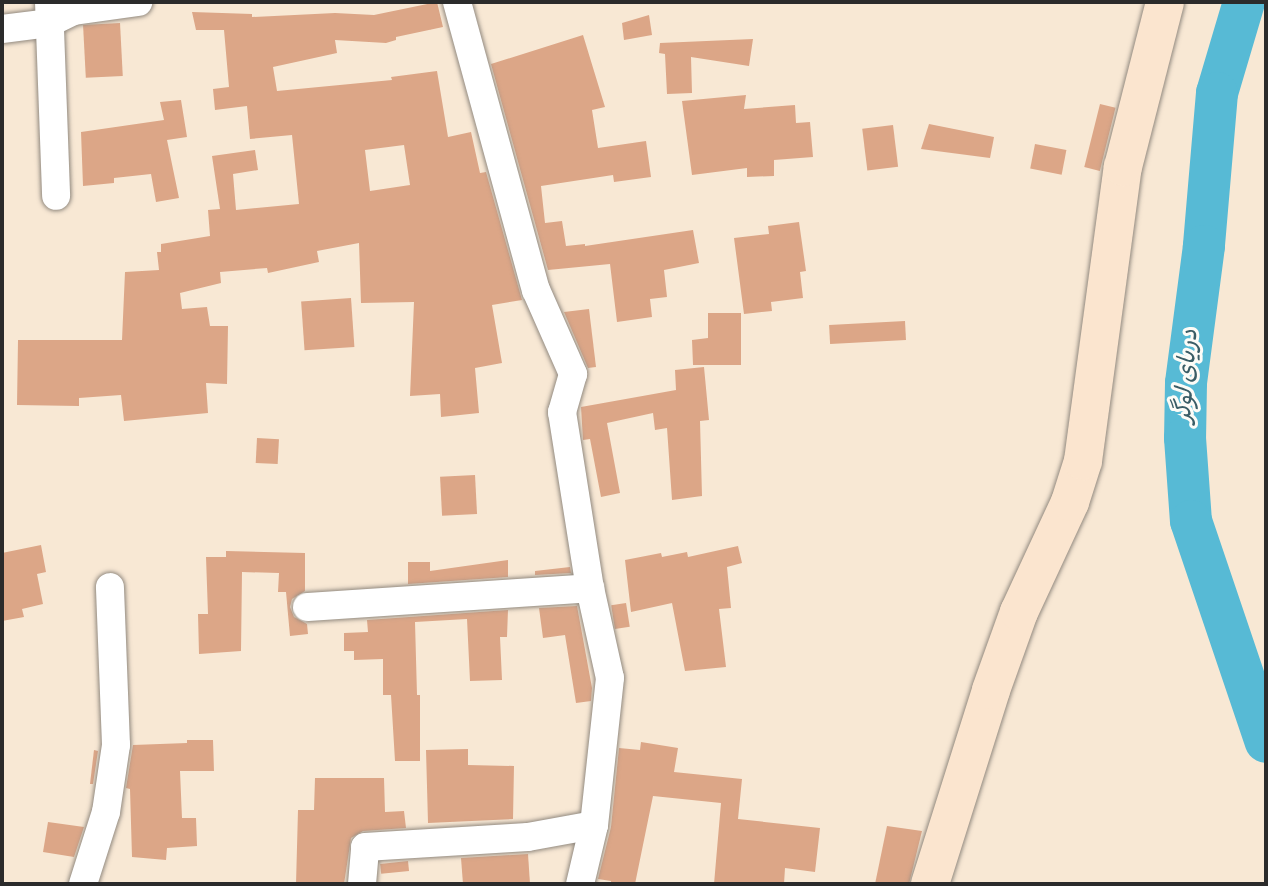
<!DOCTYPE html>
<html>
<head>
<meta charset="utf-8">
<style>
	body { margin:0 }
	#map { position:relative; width:1268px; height:886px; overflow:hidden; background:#f8e8d4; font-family:"Gochi Hand","Playpen Sans Arabic",sans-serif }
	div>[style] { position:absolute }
	.river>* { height:42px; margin:-21px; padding:0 21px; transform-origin:21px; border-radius:21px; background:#57bad5 }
	.building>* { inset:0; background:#dca687; transform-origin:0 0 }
	.roads { filter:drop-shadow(0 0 2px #928a80) drop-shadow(0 0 2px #928a80) }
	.street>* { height:28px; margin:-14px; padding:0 14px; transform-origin:14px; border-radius:14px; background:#fff }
	.secondary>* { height:38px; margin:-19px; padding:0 19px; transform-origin:19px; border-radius:19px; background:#fbe5cf }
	span { translate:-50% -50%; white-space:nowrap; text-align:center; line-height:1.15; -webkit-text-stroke:6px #fdfcf7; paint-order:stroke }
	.water-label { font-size:24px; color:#3a5d66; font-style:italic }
	.frame { position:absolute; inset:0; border:4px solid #2b2b2b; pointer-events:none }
</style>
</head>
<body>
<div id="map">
	<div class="river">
		<div style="left:1244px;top:2px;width:95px;rotate:106.5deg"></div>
		<div style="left:1217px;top:93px;width:154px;rotate:94.9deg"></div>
		<div style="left:1204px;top:246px;width:138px;rotate:97.5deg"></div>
		<div style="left:1186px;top:383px;width:55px;rotate:91deg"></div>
		<div style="left:1185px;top:438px;width:83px;rotate:85.9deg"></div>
		<div style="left:1191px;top:521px;width:233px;rotate:71.3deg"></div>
	</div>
	<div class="building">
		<div style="clip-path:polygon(evenodd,437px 2px,443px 27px,396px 37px,396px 40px,386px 43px,335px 40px,337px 53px,273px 67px,277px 91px,392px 80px,391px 77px,437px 71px,448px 137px,471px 132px,480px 173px,486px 172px,522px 300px,492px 305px,502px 363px,475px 368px,479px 413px,441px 417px,440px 394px,410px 396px,414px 302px,361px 303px,359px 243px,317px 251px,319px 262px,268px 273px,267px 268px,220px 272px,221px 283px,180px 293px,182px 309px,207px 307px,210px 326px,228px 326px,227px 384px,206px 383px,208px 413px,124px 421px,121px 395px,79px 398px,79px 406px,17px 405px,18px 340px,122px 340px,125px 272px,159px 270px,157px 252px,161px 252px,161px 244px,210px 236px,208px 210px,220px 209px,212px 156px,255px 150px,258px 170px,233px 174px,236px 210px,299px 204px,292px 135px,250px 139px,247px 106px,215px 110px,213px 89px,229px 87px,224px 30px,196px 30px,192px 12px,252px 14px,252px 17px,335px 13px,374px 15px,437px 2px,404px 145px,410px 185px,370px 191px,365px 150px,404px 145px)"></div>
		<div style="clip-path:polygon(649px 15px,652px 35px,624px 40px,622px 23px)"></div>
		<div style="left:120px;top:23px;width:53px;height:37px;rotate:87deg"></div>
		<div style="clip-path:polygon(583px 35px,605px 107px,592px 110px,598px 148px,646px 141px,651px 177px,614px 182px,613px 175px,541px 186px,545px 223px,562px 221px,566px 246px,585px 244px,585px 246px,693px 230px,699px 263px,664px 270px,667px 297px,650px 299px,652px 317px,617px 322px,610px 264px,548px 270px,491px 64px)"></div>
		<div style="clip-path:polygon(753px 39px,749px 66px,691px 57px,692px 93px,667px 94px,665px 54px,659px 53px,660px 43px)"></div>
		<div style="clip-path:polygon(746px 95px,744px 109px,795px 105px,796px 123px,810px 122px,813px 157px,774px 160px,774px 176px,747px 177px,747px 168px,692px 175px,682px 101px)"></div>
		<div style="clip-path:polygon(181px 100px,187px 137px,167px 140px,179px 198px,156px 202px,151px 174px,114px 178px,114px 183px,83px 186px,81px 132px,164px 120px,160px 102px)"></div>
		<div style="left:1100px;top:104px;width:16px;height:65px;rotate:14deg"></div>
		<div style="clip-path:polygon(929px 124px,994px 137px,990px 158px,921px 149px)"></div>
		<div style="left:893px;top:125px;width:42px;height:31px;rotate:83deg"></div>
		<div style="left:1035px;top:144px;width:32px;height:25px;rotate:11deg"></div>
		<div style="clip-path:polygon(799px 222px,806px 271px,800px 272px,803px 298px,771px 302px,772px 311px,744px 314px,734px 238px,769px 234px,768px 226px)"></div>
		<div style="left:351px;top:298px;width:49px;height:50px;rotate:86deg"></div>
		<div style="clip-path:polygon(589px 309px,596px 367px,588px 368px,564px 312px)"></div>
		<div style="clip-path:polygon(708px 313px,741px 313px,741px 365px,693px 365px,692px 340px,708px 338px)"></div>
		<div style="left:905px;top:321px;width:19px;height:76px;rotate:87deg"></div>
		<div style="clip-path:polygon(704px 367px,709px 420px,700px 421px,702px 496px,672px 500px,667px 428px,655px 430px,653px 413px,607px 423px,620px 493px,601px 497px,590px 439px,583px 440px,581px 407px,676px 390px,675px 370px)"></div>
		<div style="left:257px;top:438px;width:22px;height:25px;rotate:3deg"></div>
		<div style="left:475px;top:475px;width:39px;height:35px;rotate:87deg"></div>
		<div style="clip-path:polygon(41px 545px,46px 572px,37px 574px,43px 604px,22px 609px,24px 617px,2px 621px,2px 553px)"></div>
		<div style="clip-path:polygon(738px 546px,742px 563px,727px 567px,731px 608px,719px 609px,726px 667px,685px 671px,672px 603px,631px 612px,625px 560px,661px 553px,662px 557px,687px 552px,688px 557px)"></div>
		<div style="clip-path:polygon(226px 551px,305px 553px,305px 591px,292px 599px,290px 607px,294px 617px,307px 624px,308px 634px,290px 636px,286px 592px,278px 592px,279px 573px,242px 572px,241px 651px,199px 654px,198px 614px,208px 614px,206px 557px,226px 557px)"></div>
		<div style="clip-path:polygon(508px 560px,508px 577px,408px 584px,408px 562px,430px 562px,430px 571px)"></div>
		<div style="clip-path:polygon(570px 567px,571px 573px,535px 575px,535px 571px)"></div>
		<div style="left:626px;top:603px;width:24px;height:15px;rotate:81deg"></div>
		<div style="clip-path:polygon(577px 606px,592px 688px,591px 701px,576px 703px,565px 635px,543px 638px,539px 608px)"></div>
		<div style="clip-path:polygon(508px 610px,507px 637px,500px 637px,502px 680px,470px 681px,467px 619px,415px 622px,417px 695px,420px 695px,420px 761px,395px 761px,391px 695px,383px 695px,383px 659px,354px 660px,354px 651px,344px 651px,344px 633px,368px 632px,367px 620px)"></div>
		<div style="clip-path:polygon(187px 740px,213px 740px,214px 771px,180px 771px,182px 818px,196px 818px,197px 846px,167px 848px,166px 860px,132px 857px,130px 789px,126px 788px,133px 745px,187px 743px)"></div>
		<div style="clip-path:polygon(641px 742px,678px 748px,674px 772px,742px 779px,738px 819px,820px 828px,815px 872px,785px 868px,784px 884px,714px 884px,721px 803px,653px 796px,635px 884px,611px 884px,611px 881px,598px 879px,611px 827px,619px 748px,640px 750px)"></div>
		<div style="clip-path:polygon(468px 749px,468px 765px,514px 766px,513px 819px,428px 823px,426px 750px)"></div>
		<div style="clip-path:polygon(94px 750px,98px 751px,93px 784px,90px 784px)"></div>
		<div style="clip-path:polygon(315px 778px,384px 778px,385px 812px,404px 811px,406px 828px,363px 831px,351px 838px,344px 884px,296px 884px,298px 810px,314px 810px)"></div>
		<div style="clip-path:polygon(48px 822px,84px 827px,74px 857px,43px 852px)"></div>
		<div style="clip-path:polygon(887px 826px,922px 831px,909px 884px,875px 884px)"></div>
		<div style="clip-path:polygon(528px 854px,530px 884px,463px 884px,461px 858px)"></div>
		<div style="left:408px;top:861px;width:10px;height:28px;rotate:84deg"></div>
	</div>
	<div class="roads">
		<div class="street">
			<div style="left:49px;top:2px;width:194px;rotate:87.9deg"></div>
			<div style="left:457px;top:2px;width:299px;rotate:74.7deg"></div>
			<div style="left:536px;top:290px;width:92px;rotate:66.2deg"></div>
			<div style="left:573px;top:374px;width:40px;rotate:106deg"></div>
			<div style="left:562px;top:412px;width:178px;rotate:81deg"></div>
			<div style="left:590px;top:588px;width:92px;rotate:77.5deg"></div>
			<div style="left:610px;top:678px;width:148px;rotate:96.2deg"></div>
			<div style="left:594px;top:825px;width:61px;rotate:103.3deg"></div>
			<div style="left:2px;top:29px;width:47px;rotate:-7.3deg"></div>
			<div style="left:49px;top:23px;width:28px;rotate:-26deg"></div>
			<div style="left:74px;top:11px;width:65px;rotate:-8deg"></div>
			<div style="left:307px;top:607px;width:284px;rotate:-3.8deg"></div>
			<div style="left:83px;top:884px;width:76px;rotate:-72.3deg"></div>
			<div style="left:106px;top:812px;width:68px;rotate:-81.5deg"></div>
			<div style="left:116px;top:745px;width:158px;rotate:-92.2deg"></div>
			<div style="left:362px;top:884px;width:37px;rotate:-85deg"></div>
			<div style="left:365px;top:847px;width:163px;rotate:-3.5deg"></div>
			<div style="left:528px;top:837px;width:67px;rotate:-10.3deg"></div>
		</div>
		<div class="secondary">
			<div style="left:930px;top:884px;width:203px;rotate:-72.5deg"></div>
			<div style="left:991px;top:690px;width:83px;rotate:-70.3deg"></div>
			<div style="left:1019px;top:612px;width:121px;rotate:-65.1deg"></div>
			<div style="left:1070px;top:502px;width:43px;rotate:-72.4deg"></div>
			<div style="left:1083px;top:461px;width:297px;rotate:-82.3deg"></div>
			<div style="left:1123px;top:167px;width:170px;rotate:-75.7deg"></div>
		</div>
	</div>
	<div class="water-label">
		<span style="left:1189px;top:376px;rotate:-86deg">دریای لوگر</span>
	</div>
	<div class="frame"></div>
</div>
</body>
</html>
